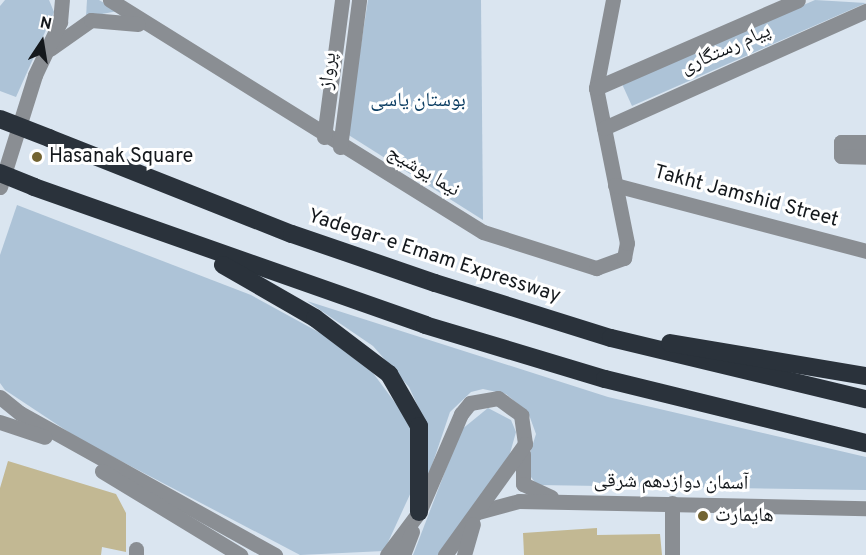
<!DOCTYPE html>
<html>
<head>
<meta charset="utf-8">
<style>
	body { margin:0 }
	#map { position:relative; width:866px; height:555px; overflow:hidden; background:#dae5f0; font-family:Overpass,"Noto Naskh Arabic",sans-serif }
	div>[style] { position:absolute }
	.green>* { inset:0; background:#adc3d7 }
	.building>* { inset:0; background:#c2b893 }
	.minor>* { height:15px; margin:-7.5px; padding:0 7.5px; transform-origin:7.5px; border-radius:7.5px; background:#8a8e93 }
	.highway>* { height:18px; margin:-9px; padding:0 9px; transform-origin:9px; border-radius:9px; background:#2a323b }
	.highway-bridge>* { height:18px; margin:-9px; padding:0 9px; transform-origin:9px; border-radius:9px; background:#2a323b }
	.dots>* { width:16px; height:16px; translate:-50% -50%; box-sizing:border-box; border:3px solid #fff; border-radius:50% }
	span { translate:-50% -50%; white-space:nowrap; text-align:center; line-height:1.15; -webkit-text-stroke:6px #fff; paint-order:stroke }
	.street-label { font-size:20px; color:#14181c }
	.park-label { font-size:20px; color:#0a3c61 }
	.poi-label { font-size:20px; color:#14181c }
	.left { translate:0 -50%; text-align:left }
	.north { position:absolute; left:12px; top:12px; width:60px; height:60px; -webkit-text-stroke:4px #fff; paint-order:stroke; rotate:12deg; font-size:16px; font-weight:700; line-height:24px; text-align:center; color:#14181c }
	.north::after { content:''; display:block; margin:auto; width:21px; height:27px; background:#14181c; clip-path:polygon(50% 0,100% 100%,50% 72%,0 100%) }
</style>
</head>
<body>
<div id="map">
	<div class="green">
		<div style="clip-path:polygon(5px 0,49px 0,54px 12px,16px 97px,0 91px,0 6px)"></div>
		<div style="clip-path:polygon(87px 0,99px 0,118px 11px,86px 17px)"></div>
		<div style="clip-path:polygon(368px 0,481px 0,483px 220px,347px 134px)"></div>
		<div style="clip-path:polygon(815px 0,866px 3px,632px 106px,622px 84px)"></div>
		<div style="clip-path:polygon(17px 205px,251px 295px,322px 334px,373px 373px,414px 428px,412px 490px,384px 551px,300px 555px,79px 439px,5px 390px,0 383px,0 255px)"></div>
		<div style="clip-path:polygon(307px 301px,608px 397px,866px 457px,866px 490px,537px 485px,525px 469px,536px 434px,528px 412px,506px 394px,483px 389px,471px 392px,450px 412px,425px 486px,426px 424px,409px 387px,373px 346px)"></div>
		<div style="clip-path:polygon(488px 408px,511px 420px,516px 432px,509px 457px,438px 555px,413px 555px,461px 430px)"></div>
	</div>
	<div class="building">
		<div style="clip-path:polygon(8px 461px,116px 494px,126px 513px,126px 552px,102px 547px,101px 555px,0 555px,0 488px)"></div>
		<div style="clip-path:polygon(597px 528px,597px 535px,660px 534px,662px 555px,524px 555px,523px 533px)"></div>
	</div>
	<div class="minor">
		<div style="left:110px;top:0;width:439px;rotate:31.9deg"></div>
		<div style="left:483px;top:232px;width:119px;rotate:17.7deg"></div>
		<div style="left:596px;top:268px;width:30px;rotate:-20deg"></div>
		<div style="left:624px;top:258px;width:15px;rotate:-79deg"></div>
		<div style="left:627px;top:243px;width:158px;rotate:-101.3deg"></div>
		<div style="left:596px;top:88px;width:90px;rotate:-79.1deg"></div>
		<div style="left:50px;top:49px;width:50px;rotate:-35.3deg"></div>
		<div style="left:91px;top:20px;width:47px;rotate:4.9deg"></div>
		<div style="left:596px;top:88px;width:220px;rotate:-23.5deg"></div>
		<div style="left:604px;top:128px;width:287px;rotate:-24.1deg"></div>
		<div style="left:324px;top:137px;width:138px;rotate:-82.5deg"></div>
		<div style="left:866px;top:142px;width:25px;rotate:180deg"></div>
		<div style="left:841px;top:142px;width:14px;rotate:90deg"></div>
		<div style="left:841px;top:156px;width:25px;rotate:2deg"></div>
		<div style="left:340px;top:147px;width:148px;rotate:-82.6deg"></div>
		<div style="left:615px;top:185px;width:260px;rotate:14.7deg"></div>
		<div style="left:0;top:187px;width:117px;rotate:-72.6deg"></div>
		<div style="left:35px;top:75px;width:59px;rotate:-64.7deg"></div>
		<div style="left:60px;top:22px;width:22px;rotate:-85deg"></div>
		<div style="left:0;top:397px;width:26px;rotate:39deg"></div>
		<div style="left:20px;top:413px;width:292px;rotate:29.1deg"></div>
		<div style="left:0;top:422px;width:47px;rotate:18.4deg"></div>
		<div style="left:523px;top:454px;width:30px;rotate:90deg"></div>
		<div style="left:523px;top:484px;width:31px;rotate:25deg"></div>
		<div style="left:102px;top:471px;width:162px;rotate:31.3deg"></div>
		<div style="left:478px;top:512px;width:42px;rotate:-15deg"></div>
		<div style="left:519px;top:501px;width:347px;rotate:1.2deg"></div>
		<div style="left:136px;top:555px;width:6px;rotate:-90deg"></div>
		<div style="left:387px;top:555px;width:54px;rotate:-53.3deg"></div>
		<div style="left:419px;top:512px;width:107px;rotate:-66.8deg"></div>
		<div style="left:461px;top:414px;width:14px;rotate:-51deg"></div>
		<div style="left:470px;top:403px;width:28px;rotate:-10deg"></div>
		<div style="left:498px;top:398px;width:29px;rotate:36deg"></div>
		<div style="left:521px;top:415px;width:29px;rotate:82deg"></div>
		<div style="left:525px;top:444px;width:137px;rotate:125.8deg"></div>
		<div style="left:403px;top:555px;width:25px;rotate:-69deg"></div>
		<div style="left:464px;top:555px;width:32px;rotate:-74deg"></div>
		<div style="left:672px;top:555px;width:52px;rotate:-90deg"></div>
	</div>
	<div class="highway">
		<div style="left:49px;top:138px;width:261px;rotate:21.6deg"></div>
		<div style="left:292px;top:234px;width:151px;rotate:18.9deg"></div>
		<div style="left:435px;top:283px;width:184px;rotate:17.4deg"></div>
		<div style="left:611px;top:338px;width:262px;rotate:13.5deg"></div>
		<div style="left:34px;top:187px;width:415px;rotate:19.4deg"></div>
		<div style="left:425px;top:325px;width:188px;rotate:16.7deg"></div>
		<div style="left:605px;top:379px;width:269px;rotate:13.8deg"></div>
		<div style="left:223px;top:265px;width:106px;rotate:29.9deg"></div>
		<div style="left:315px;top:318px;width:93px;rotate:37.1deg"></div>
		<div style="left:389px;top:374px;width:60px;rotate:60deg"></div>
		<div style="left:419px;top:426px;width:86px;rotate:90deg"></div>
		<div style="left:670px;top:343px;width:199px;rotate:9.6deg"></div>
	</div>
	<div class="highway-bridge">
		<div style="left:0;top:119px;width:53px;rotate:21.2deg"></div>
		<div style="left:0;top:173px;width:37px;rotate:22deg"></div>
	</div>
	<div class="dots">
		<div style="left:37px;top:157px;background:#736432"></div>
		<div style="left:703px;top:516px;background:#736432"></div>
	</div>
	<div class="street-label">
		<span style="left:726px;top:50px;rotate:-24deg">پیام رستگاری</span>
		<span style="left:329px;top:71px;rotate:-83deg">پرواز</span>
		<span style="left:423px;top:172px;rotate:31deg">نیما یوشیج</span>
		<span style="left:746px;top:197px;rotate:15deg">Takht Jamshid Street</span>
		<span style="left:434px;top:257px;rotate:18deg">Yadegar-e Emam Expressway</span>
		<span style="left:671px;top:483px;rotate:1deg">آسمان دوازدهم شرقی</span>
	</div>
	<div class="park-label">
		<span style="left:418px;top:101px">بوستان یاسی</span>
	</div>
	<div class="poi-label">
		<span class="left" style="left:49px;top:157px">Hasanak Square</span>
		<span class="left" style="left:715px;top:516px">هایمارت</span>
	</div>
	<div class="north">N</div>
</div>
</body>
</html>
